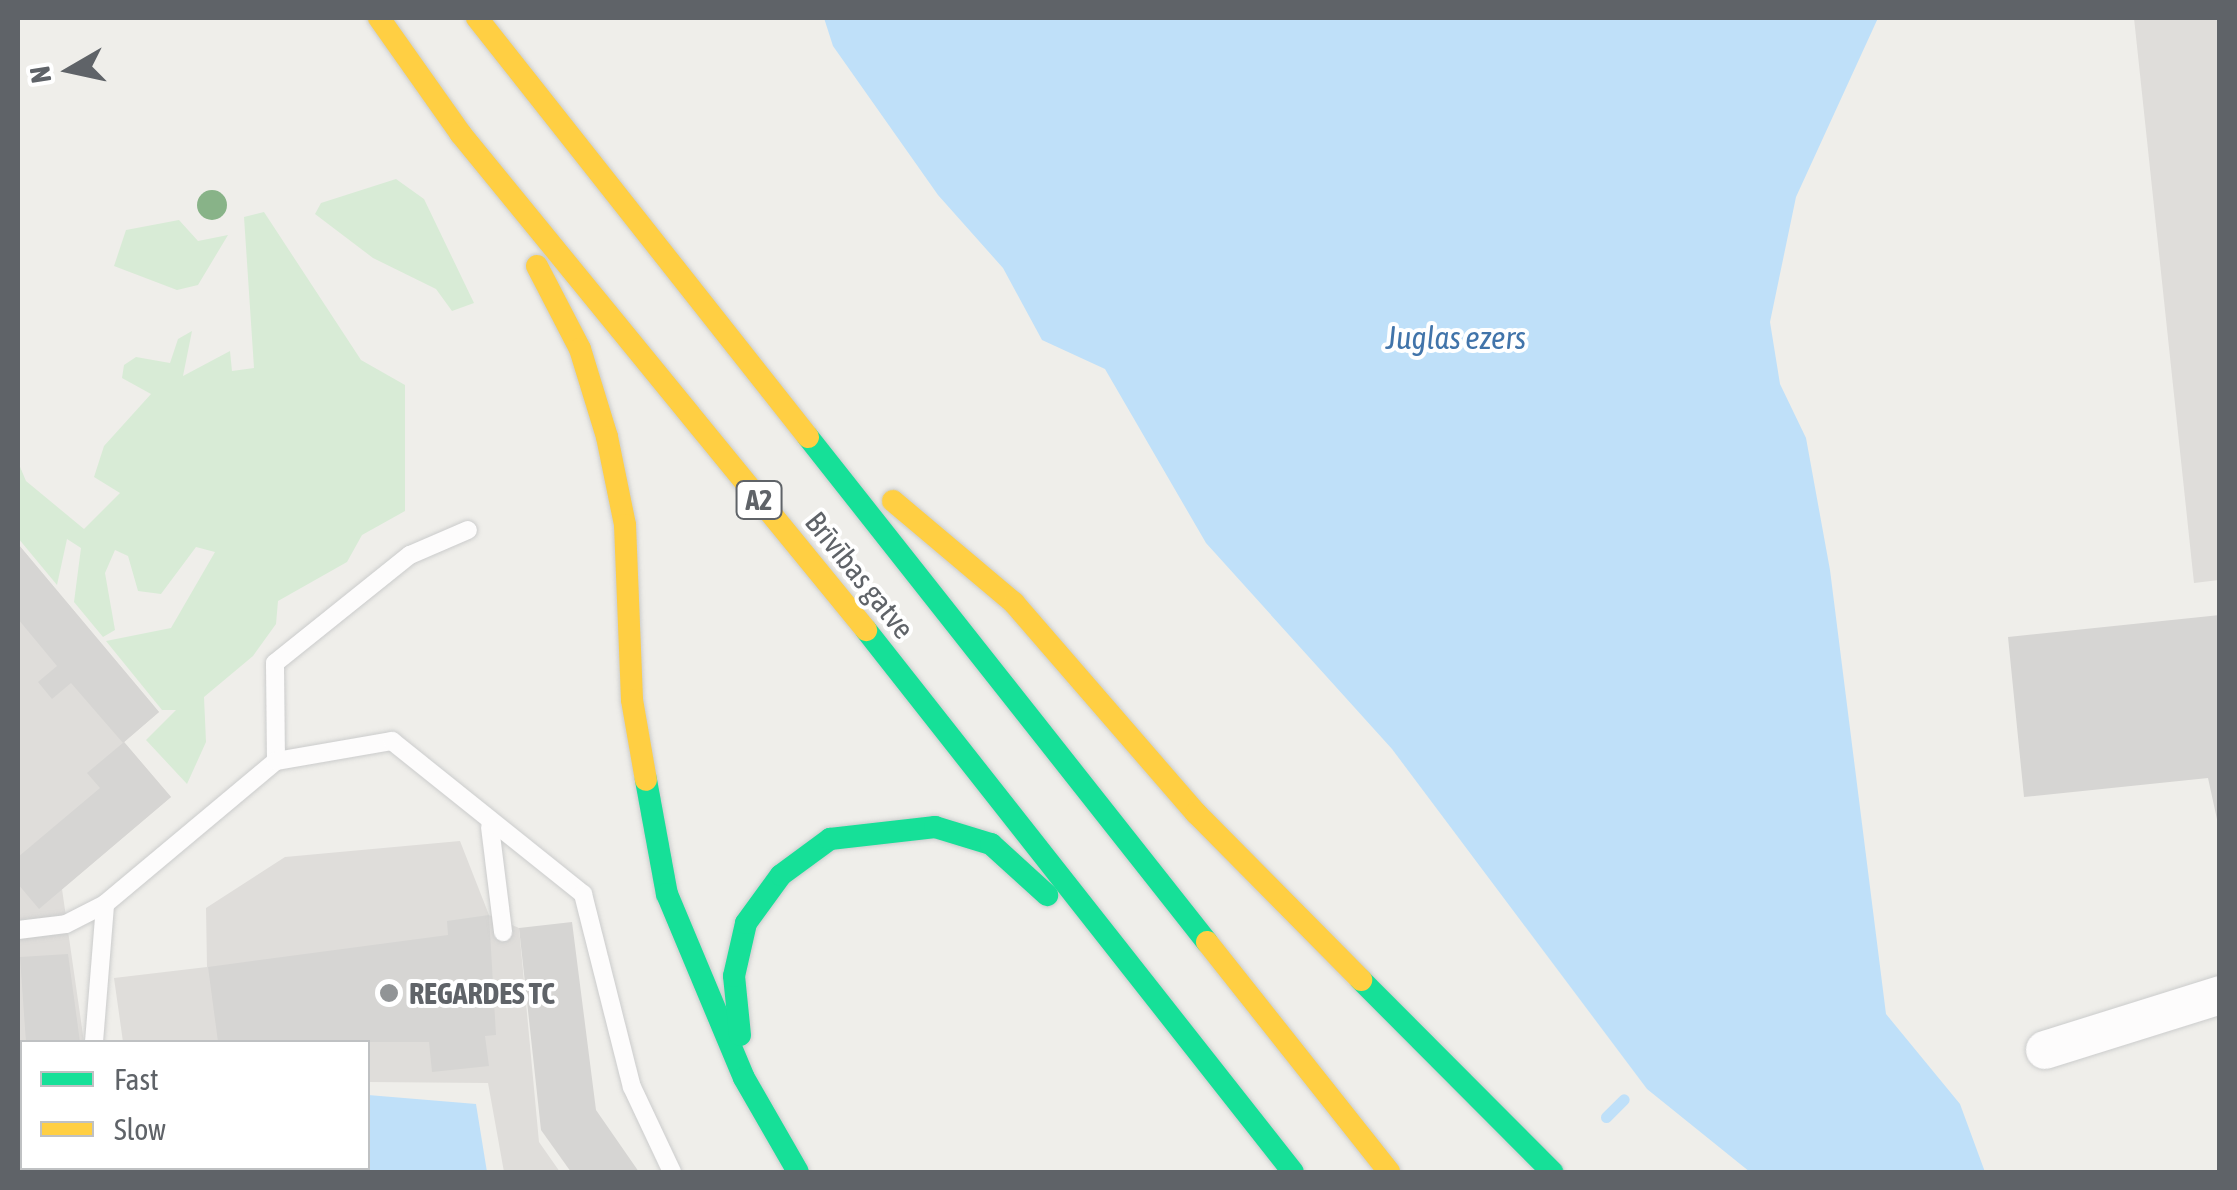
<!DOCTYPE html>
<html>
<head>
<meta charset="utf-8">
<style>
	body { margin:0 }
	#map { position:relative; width:2237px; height:1190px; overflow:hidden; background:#efeeea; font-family:"Asap Condensed",sans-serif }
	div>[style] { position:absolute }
	.industrial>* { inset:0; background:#dfddda }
	.green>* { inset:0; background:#d8ebd6 }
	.water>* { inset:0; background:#bfe0f9 }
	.stream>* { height:11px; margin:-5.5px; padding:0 5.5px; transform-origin:5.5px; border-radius:5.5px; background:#bfe0f9 }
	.building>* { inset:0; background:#d6d5d3; transform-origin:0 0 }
	.roads { filter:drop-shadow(0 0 2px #cbcccc) drop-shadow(0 0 2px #cbcccc) }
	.lane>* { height:18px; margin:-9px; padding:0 9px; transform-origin:9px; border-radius:9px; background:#fdfcfc }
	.street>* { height:38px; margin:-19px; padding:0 19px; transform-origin:19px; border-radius:19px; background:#fdfcfc }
	.fast>* { height:22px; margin:-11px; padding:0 11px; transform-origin:11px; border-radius:11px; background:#16e098 }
	.slow>* { height:22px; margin:-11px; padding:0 11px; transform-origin:11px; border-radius:11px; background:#ffcf43 }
	.trees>* { width:30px; height:30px; margin:-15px; border-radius:50%; background:#88b388 }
	.dots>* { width:28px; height:28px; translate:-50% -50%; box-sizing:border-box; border:5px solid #fff; border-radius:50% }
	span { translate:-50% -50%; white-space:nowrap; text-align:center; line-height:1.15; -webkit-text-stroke:8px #fff; paint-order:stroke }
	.shield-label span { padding:2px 8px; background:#fff; border:2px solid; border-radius:8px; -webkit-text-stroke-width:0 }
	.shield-label { font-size:28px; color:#5f6368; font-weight:700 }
	.street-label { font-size:30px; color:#5f6368 }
	.poi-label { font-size:30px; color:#5f6368; font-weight:700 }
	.left { translate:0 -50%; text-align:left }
	.water-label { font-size:32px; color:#4174aa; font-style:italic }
	.frame { position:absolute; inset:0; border:20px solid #5f6368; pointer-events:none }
	.legend { position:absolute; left:20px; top:1040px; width:350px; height:130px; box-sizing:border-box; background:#fff; border:2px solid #bfc1c3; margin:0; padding:12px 18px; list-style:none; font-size:30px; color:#5f6368 }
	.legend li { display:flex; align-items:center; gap:20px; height:50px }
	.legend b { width:50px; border:2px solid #bfc1c3 }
	.north { position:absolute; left:20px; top:20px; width:100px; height:100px; -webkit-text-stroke:8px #fff; paint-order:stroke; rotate:261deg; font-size:28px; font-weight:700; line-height:40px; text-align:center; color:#5f6368 }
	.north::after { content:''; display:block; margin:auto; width:35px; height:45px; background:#5f6368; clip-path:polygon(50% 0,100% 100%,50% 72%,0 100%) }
</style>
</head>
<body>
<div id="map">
	<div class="industrial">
		<div style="clip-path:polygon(2134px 18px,2219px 18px,2219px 580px,2194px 583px)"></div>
		<div style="clip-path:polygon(18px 544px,159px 712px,124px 742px,171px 797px,62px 889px,84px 1042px,22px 1042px,22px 1168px,153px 1172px,18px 1172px)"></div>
		<div style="clip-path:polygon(460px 841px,489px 915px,519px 928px,539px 1142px,560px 1172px,504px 1172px,488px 1083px,368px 1082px,368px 1042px,123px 1042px,114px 978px,207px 967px,206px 908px,285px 857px)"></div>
	</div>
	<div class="green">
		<div style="clip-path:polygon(396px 179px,424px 199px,474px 303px,452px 311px,436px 289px,373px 258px,315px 214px,321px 203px)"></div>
		<div style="clip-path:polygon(264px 212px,361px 360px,405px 385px,405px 511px,362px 535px,347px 562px,278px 601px,276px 624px,253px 656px,204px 697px,206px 742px,187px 784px,146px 740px,176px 710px,162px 710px,106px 641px,171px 628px,215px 552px,196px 547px,161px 594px,138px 591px,128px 556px,115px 550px,105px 573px,115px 630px,103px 637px,74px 602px,81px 548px,67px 539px,57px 585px,18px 538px,18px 462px,26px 481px,84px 529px,120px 493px,94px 477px,104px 446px,151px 394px,122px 378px,124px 365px,136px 357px,170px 363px,178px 339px,192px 331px,183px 376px,230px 351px,232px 371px,254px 368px,244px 217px)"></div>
		<div style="clip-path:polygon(179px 220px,198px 241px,228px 235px,198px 285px,177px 290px,114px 266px,126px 230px)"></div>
	</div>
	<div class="water">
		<div style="clip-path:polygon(824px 18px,1878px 18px,1796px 197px,1770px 322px,1780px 384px,1806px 438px,1830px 570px,1886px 1014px,1960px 1104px,1985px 1172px,1750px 1172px,1647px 1089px,1392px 749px,1206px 543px,1105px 369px,1042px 340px,1003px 268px,938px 195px,833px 46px)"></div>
		<div style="clip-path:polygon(368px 1095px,476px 1104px,487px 1172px,165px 1172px,368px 1168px)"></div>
	</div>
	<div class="stream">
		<div style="left:1606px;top:1117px;width:25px;rotate:-45deg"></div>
	</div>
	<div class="building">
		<div style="clip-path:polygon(18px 544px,159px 712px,123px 743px,71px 683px,52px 699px,38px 682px,57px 666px,18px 619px)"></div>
		<div style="clip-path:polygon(2220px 615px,2220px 833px,2208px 778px,2024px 797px,2008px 637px)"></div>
		<div style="clip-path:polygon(124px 742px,171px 797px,39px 909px,18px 884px,18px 857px,100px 788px,87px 773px)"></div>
		<div style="clip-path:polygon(489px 915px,496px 1035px,485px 1036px,489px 1066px,432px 1072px,429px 1042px,218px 1042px,208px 967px,448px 935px,447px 921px)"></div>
		<div style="clip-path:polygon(572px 922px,596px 1110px,639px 1172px,571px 1172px,541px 1130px,519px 928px)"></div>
		<div style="clip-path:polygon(68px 954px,80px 1042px,26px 1042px,20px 957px)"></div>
		<div style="left:35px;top:1168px;width:44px;height:4px"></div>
	</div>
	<div class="roads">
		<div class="lane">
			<div style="left:276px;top:761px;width:98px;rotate:-90.6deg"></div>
			<div style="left:275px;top:663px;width:173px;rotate:-38.7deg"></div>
			<div style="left:410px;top:555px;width:63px;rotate:-23.3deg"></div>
			<div style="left:490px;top:827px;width:106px;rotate:82.9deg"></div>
			<div style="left:18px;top:930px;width:48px;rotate:-7.1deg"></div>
			<div style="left:66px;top:924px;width:44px;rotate:-27.1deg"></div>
			<div style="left:105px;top:904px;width:223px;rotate:-39.9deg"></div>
			<div style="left:276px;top:761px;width:118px;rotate:-9.8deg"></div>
			<div style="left:392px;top:741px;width:245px;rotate:38.7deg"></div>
			<div style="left:583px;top:894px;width:199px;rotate:75.8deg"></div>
			<div style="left:632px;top:1087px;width:94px;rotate:64.8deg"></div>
			<div style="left:94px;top:1042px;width:138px;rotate:-85.4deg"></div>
			<div style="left:102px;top:1168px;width:4px;rotate:90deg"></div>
		</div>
		<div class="street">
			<div style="left:2045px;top:1050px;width:183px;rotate:-17.4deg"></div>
		</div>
		<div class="fast">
			<div style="left:808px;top:437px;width:644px;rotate:51.69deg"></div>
			<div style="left:866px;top:630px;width:690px;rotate:51.77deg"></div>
			<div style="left:646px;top:780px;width:116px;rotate:79.6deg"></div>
			<div style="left:667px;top:894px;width:199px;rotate:67.3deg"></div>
			<div style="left:1361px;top:980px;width:271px;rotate:45.1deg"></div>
			<div style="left:740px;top:1035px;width:59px;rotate:-95.8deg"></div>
			<div style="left:734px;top:976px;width:54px;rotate:-77.2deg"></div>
			<div style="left:746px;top:923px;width:59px;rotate:-53.9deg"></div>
			<div style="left:781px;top:875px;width:61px;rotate:-36.3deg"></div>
			<div style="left:830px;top:839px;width:106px;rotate:-6.5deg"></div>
			<div style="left:935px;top:827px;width:59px;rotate:16.9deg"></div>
			<div style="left:991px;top:844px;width:76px;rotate:42.3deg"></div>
			<div style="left:744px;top:1078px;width:108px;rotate:60.1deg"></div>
		</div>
		<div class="slow">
			<div style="left:379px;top:18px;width:141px;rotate:54.8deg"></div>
			<div style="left:460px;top:133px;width:642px;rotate:50.75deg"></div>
			<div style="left:477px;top:18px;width:534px;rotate:51.69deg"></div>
			<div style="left:537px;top:266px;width:93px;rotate:62.6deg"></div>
			<div style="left:580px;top:349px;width:92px;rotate:72.9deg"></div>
			<div style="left:607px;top:437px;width:90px;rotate:78.4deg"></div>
			<div style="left:625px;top:525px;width:175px;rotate:87.7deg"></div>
			<div style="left:632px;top:700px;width:81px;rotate:80.1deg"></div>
			<div style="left:893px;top:501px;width:158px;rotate:40.1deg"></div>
			<div style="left:1014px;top:603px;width:278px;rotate:49.1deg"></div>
			<div style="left:1196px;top:813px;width:235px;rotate:45.3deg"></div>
			<div style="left:1207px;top:942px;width:293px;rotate:51.6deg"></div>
		</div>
	</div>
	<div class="trees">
		<div style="left:212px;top:205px"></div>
	</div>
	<div class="dots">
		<div style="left:389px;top:993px;background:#919496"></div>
	</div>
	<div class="shield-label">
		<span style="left:759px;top:500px">A2</span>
	</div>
	<div class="street-label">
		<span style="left:860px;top:575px;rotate:51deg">Brīvības gatve</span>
	</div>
	<div class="poi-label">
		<span class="left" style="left:409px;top:993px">REGARDES TC</span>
	</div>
	<div class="water-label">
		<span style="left:1456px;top:338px">Juglas ezers</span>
	</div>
	<div class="frame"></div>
	<ul class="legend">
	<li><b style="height:12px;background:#16e098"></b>Fast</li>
	<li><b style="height:12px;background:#ffcf43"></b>Slow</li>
	</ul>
	<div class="north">N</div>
</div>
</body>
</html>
